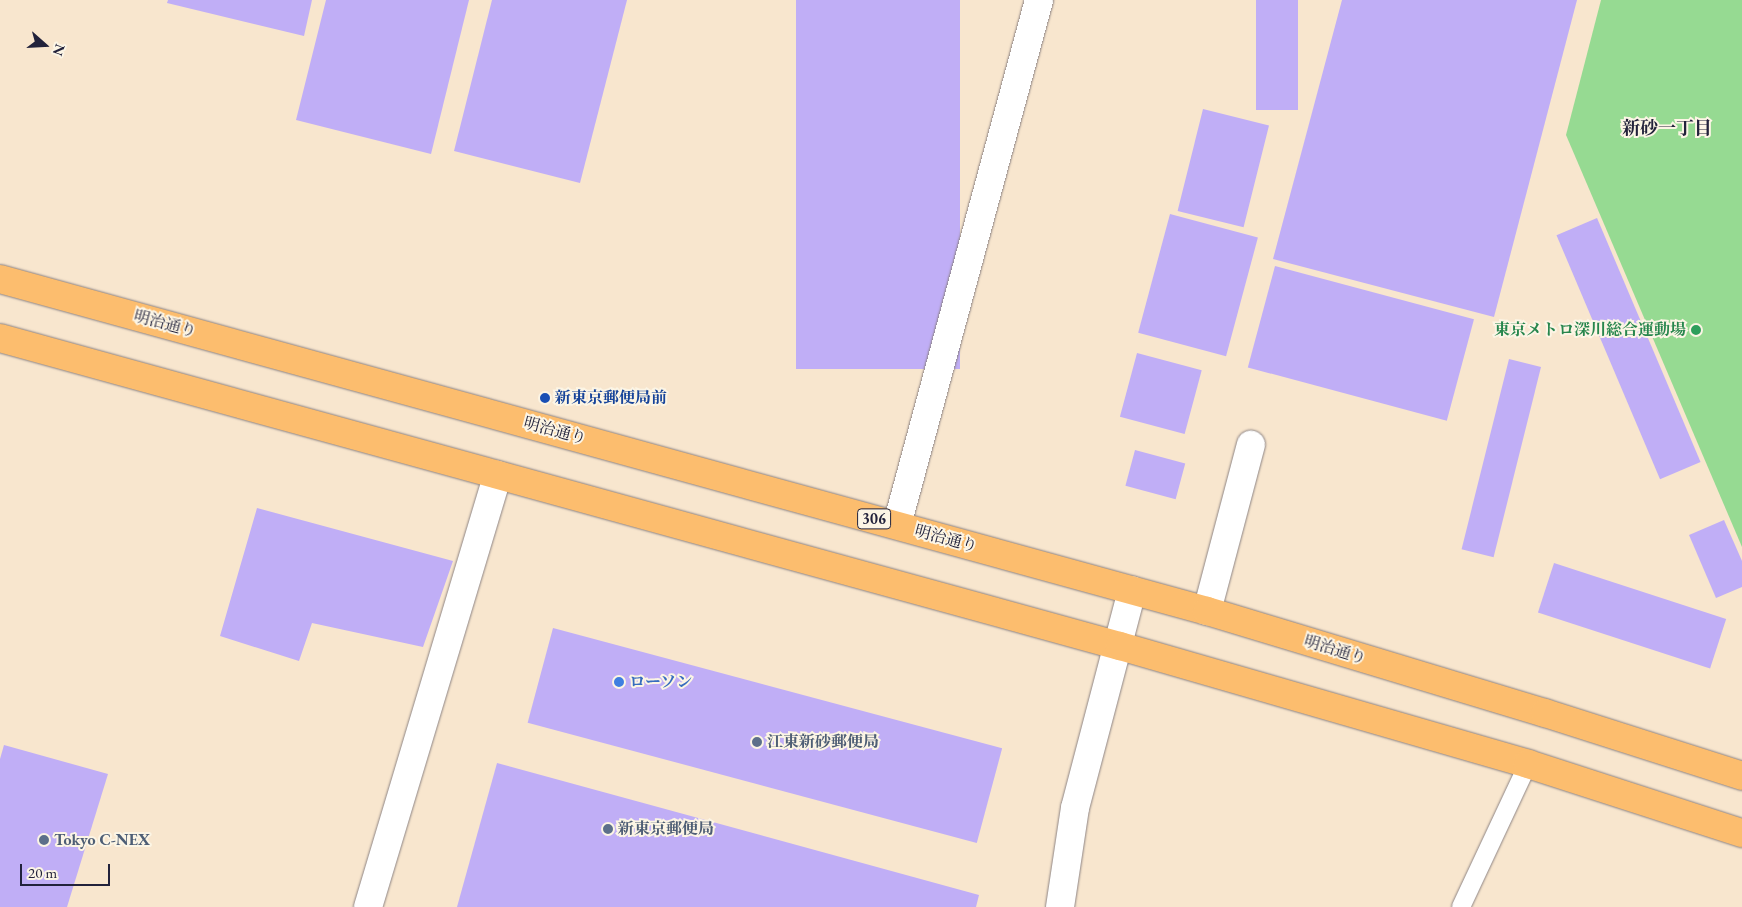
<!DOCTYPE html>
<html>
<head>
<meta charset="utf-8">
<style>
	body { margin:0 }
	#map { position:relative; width:1742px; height:907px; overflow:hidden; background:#f8e6ce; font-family:"EB Garamond","Noto Serif JP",serif }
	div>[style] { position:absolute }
	.green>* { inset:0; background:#96da92 }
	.building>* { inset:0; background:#c0aef6; transform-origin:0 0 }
	.roads { filter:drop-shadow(0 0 1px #8d8484) drop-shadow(0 0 1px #8d8484) }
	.service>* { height:18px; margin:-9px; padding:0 9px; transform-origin:9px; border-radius:9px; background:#fff }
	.minor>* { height:28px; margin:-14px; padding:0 14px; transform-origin:14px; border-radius:14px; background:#fff }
	.primary>* { height:28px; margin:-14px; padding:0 14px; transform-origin:14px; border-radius:14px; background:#fcbd6e }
	.dots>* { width:14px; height:14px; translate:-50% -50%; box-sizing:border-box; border:2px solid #fcf5e5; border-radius:50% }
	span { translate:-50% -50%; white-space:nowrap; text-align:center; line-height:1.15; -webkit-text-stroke:4px #fcf5e5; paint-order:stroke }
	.shield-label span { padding:1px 4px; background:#fcf5e5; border:1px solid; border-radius:4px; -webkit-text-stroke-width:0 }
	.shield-label { font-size:15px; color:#22223b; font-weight:700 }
	.street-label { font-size:16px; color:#22223b }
	.leisure-label { font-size:16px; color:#27864d; font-weight:700 }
	.right { translate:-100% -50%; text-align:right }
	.transit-label { font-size:16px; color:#164399; font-weight:700 }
	.left { translate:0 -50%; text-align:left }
	.shop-label { font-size:16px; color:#366cbe; font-weight:700 }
	.service-label { font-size:16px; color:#4e5e75; font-weight:700 }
	.neighbourhood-label { font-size:18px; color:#22223b; font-weight:700 }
	.north { position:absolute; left:20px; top:20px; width:50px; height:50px; -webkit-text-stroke:4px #fcf5e5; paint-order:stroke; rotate:109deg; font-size:14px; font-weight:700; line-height:20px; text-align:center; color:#22223b }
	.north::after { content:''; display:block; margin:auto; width:18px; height:22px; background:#22223b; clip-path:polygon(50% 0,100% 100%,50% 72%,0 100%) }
	.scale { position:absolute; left:20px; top:864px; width:90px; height:22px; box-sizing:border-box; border:2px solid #22223b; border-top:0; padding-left:6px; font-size:15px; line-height:18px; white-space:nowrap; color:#22223b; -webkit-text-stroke:4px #fcf5e5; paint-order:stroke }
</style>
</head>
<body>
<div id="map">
	<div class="green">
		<div style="clip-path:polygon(1601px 0,1742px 0,1742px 547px,1566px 135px)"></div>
	</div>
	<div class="building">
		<div style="clip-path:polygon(168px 0,312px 0,304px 36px,167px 3px)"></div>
		<div style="clip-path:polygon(326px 0,469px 0,431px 154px,296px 120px)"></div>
		<div style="clip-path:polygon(492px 0,627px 0,580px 183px,454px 151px)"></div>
		<div style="left:796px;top:0;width:164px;height:369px"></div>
		<div style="left:1256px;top:0;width:42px;height:110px"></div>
		<div style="clip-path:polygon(1342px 0,1577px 0,1494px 317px,1273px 259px)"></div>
		<div style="left:1203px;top:109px;width:68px;height:105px;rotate:14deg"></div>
		<div style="left:1170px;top:214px;width:91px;height:123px;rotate:15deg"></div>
		<div style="left:1597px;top:218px;width:265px;height:44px;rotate:67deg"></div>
		<div style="left:1275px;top:266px;width:206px;height:105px;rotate:15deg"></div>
		<div style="left:1137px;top:353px;width:67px;height:66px;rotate:15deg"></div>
		<div style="left:1509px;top:359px;width:33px;height:196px;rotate:14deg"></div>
		<div style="left:1135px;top:450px;width:52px;height:37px;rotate:15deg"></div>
		<div style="clip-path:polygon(257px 508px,453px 561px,423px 647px,312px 623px,299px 661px,220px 636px)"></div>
		<div style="clip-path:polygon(1724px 520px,1742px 561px,1742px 587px,1716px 598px,1689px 535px)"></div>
		<div style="left:1554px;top:563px;width:181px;height:52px;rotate:18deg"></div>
		<div style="left:553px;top:628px;width:465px;height:98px;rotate:15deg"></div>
		<div style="clip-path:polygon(4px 745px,108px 774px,67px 907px,0 907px,0 759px)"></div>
		<div style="clip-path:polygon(497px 763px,979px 895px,976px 907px,457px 907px)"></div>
	</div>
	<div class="roads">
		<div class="service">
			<div style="left:1461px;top:907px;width:158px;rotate:-64.9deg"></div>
		</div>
		<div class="minor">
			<div style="left:897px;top:525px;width:544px;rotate:-74.86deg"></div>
			<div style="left:1207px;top:611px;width:172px;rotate:-75.2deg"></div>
			<div style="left:368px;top:907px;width:451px;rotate:-73.3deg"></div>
			<div style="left:1060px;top:907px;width:100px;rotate:-81.4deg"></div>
			<div style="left:1075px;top:808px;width:225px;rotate:-75.3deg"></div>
		</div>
		<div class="primary">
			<div style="left:0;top:279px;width:1252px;rotate:15.38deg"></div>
			<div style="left:1207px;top:611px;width:353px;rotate:16.8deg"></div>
			<div style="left:1545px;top:713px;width:207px;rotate:17.7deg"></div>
			<div style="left:0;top:338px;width:1162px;rotate:15.38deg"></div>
			<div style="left:1120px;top:646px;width:425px;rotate:16.1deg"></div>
			<div style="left:1528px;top:764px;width:225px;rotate:17.9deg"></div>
		</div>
	</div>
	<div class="dots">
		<div style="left:1696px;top:330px;background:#2e9e5b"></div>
		<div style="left:545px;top:398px;background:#1a4fb4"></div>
		<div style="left:619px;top:682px;background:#3f7fe0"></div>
		<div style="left:757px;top:742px;background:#5c6f8a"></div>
		<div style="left:608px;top:829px;background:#5c6f8a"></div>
		<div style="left:44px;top:840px;background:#5c6f8a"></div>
	</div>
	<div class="shield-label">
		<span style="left:874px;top:519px">306</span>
	</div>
	<div class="street-label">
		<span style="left:165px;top:324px;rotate:15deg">明治通り</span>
		<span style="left:555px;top:431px;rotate:15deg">明治通り</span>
		<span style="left:946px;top:539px;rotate:15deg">明治通り</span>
		<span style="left:1335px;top:650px;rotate:17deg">明治通り</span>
	</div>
	<div class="leisure-label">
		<span class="right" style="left:1686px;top:330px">東京メトロ深川総合運動場</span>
	</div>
	<div class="transit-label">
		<span class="left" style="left:555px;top:398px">新東京郵便局前</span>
	</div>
	<div class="shop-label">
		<span class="left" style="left:629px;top:682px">ローソン</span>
	</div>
	<div class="service-label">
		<span class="left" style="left:767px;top:742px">江東新砂郵便局</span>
		<span class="left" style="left:618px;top:829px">新東京郵便局</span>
		<span class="left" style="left:54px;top:840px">Tokyo C-NEX</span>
	</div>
	<div class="neighbourhood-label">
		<span style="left:1667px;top:128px">新砂一丁目</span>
	</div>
	<div class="north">N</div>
	<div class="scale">20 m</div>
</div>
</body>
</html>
